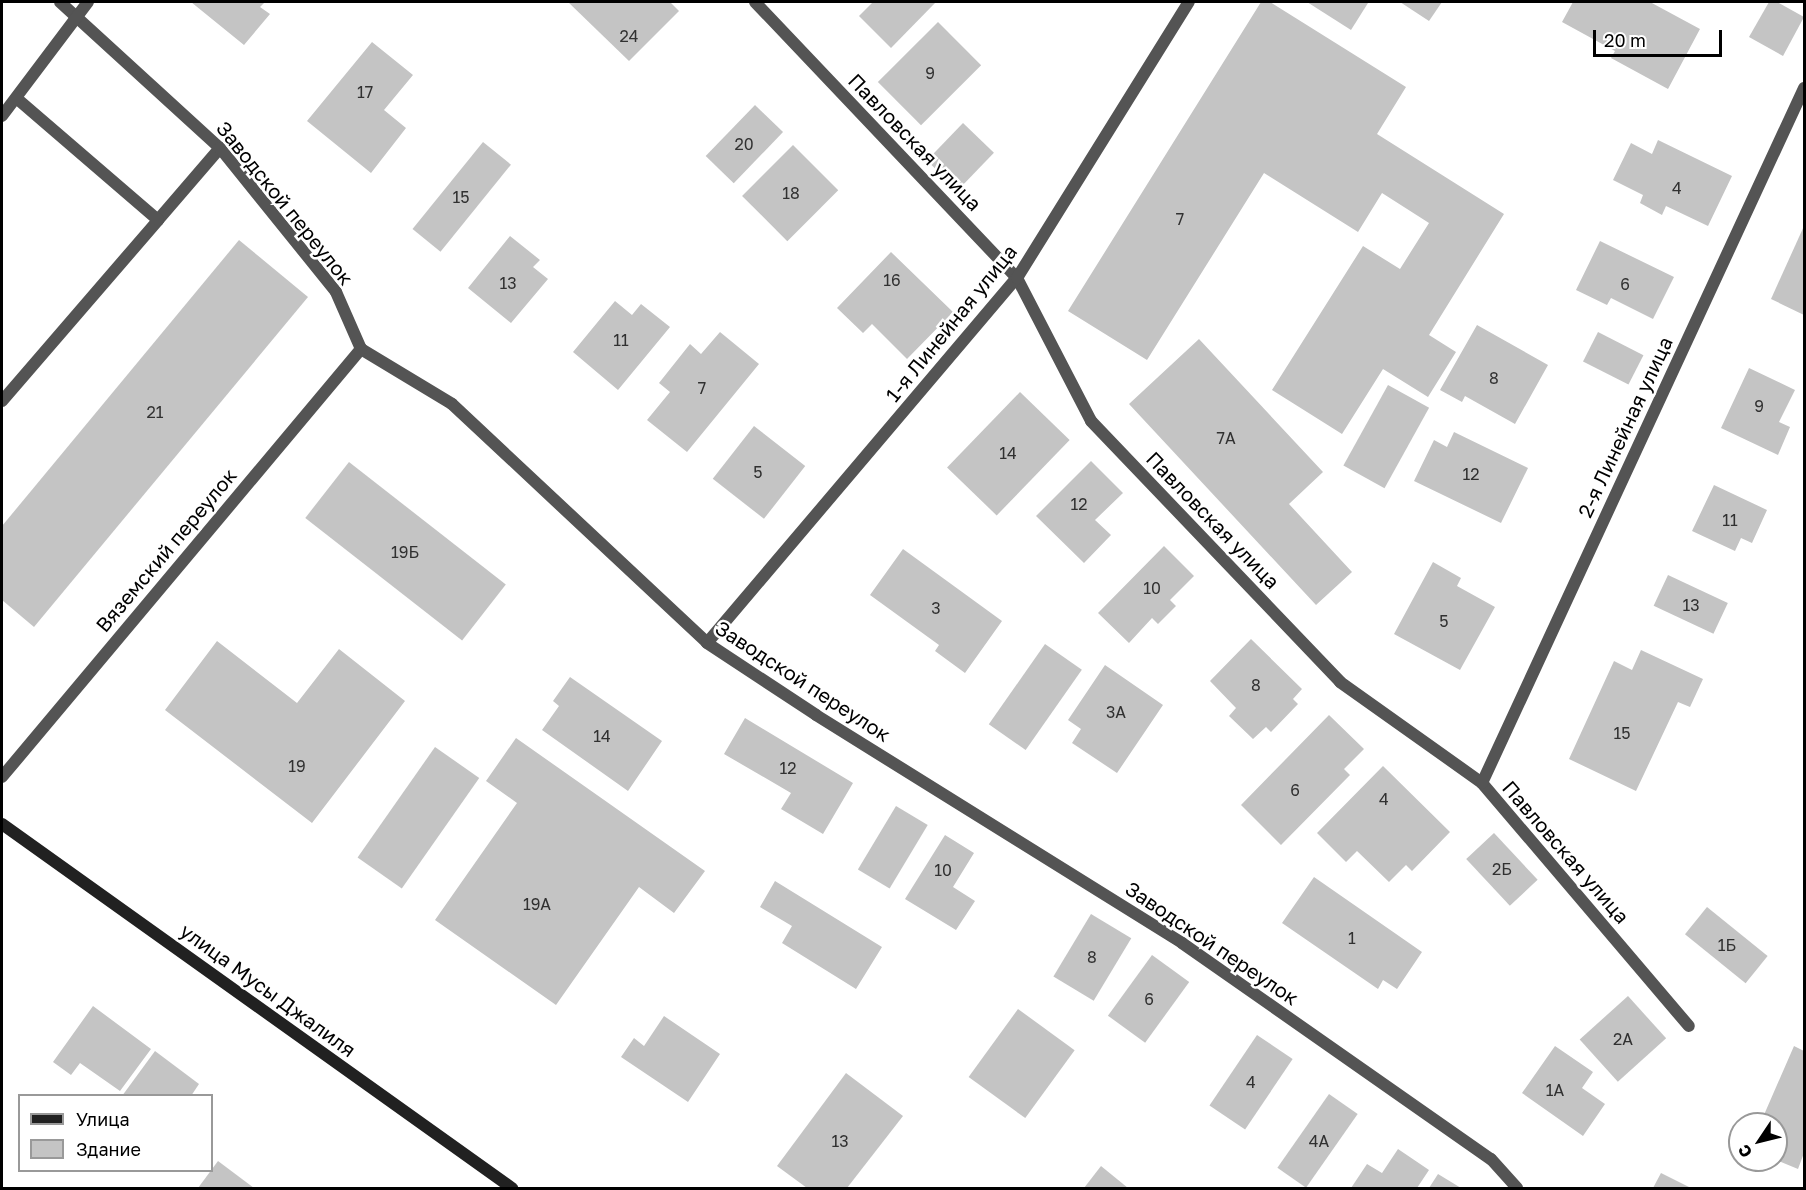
<!DOCTYPE html>
<html>
<head>
<meta charset="utf-8">
<style>
  body { margin:0 }
  #map { position:relative; width:1806px; height:1190px; overflow:hidden; background:#fff; font-family:"Golos Text",sans-serif }
  div>[style] { position:absolute }
  .building>* { inset:0; background:#c4c4c4; transform-origin:0 0 }
  .lane>* { height:12px; margin:-6px; padding:0 6px; transform-origin:6px; border-radius:6px; background:#545454 }
  .street>* { height:12px; margin:-6px; padding:0 6px; transform-origin:6px; border-radius:6px; background:#545454 }
  .secondary>* { height:12px; margin:-6px; padding:0 6px; transform-origin:6px; border-radius:6px; background:#212121 }
  span { translate:-50% -50%; white-space:nowrap; text-align:center; line-height:1.15; -webkit-text-stroke:5px #fff; paint-order:stroke }
  .number-label { font-size:16px; color:#313131 }
  .number-label span { -webkit-text-stroke-width:0 }
  .street-label { font-size:20px; color:#000 }
  .frame { position:absolute; inset:0; border:3px solid #000; pointer-events:none }
  .legend { position:absolute; left:18px; top:1094px; width:195px; height:78px; box-sizing:border-box; background:#fff; border:2px solid #999; margin:0; padding:8px 10px; list-style:none; font-size:18px; color:#000 }
  .legend li { display:flex; align-items:center; gap:12px; height:30px }
  .legend b { width:30px; border:2px solid #999 }
  .north { position:absolute; left:1728px; top:1112px; width:60px; height:60px; box-sizing:border-box; background:#fff; border:2px solid #999; border-radius:50%; rotate:235deg; font-size:16px; font-weight:700; line-height:24px; text-align:center; color:#000 }
  .north::after { content:''; display:block; margin:auto; width:21px; height:27px; background:#000; clip-path:polygon(50% 0,100% 100%,50% 72%,0 100%) }
  .scale { position:absolute; left:1593px; top:30px; width:129px; height:27px; box-sizing:border-box; border:3px solid #000; border-top:0; padding-left:8px; font-size:18px; line-height:21px; white-space:nowrap; color:#000; -webkit-text-stroke:4px #fff; paint-order:stroke }
</style>
</head>
<body>
<div id="map">
  <div class="building">
    <i style="clip-path:polygon(191px 2px,265px 2px,260px 7px,270px 14px,244px 45px)"></i>
    <i style="clip-path:polygon(568px 2px,670px 2px,679px 11px,629px 61px)"></i>
    <i style="clip-path:polygon(873px 2px,936px 2px,891px 48px,859px 16px)"></i>
    <i style="clip-path:polygon(1261px 2px,1270px 2px,1406px 87px,1377px 134px,1504px 214px,1429px 335px,1456px 352px,1428px 397px,1383px 369px,1342px 434px,1272px 390px,1363px 246px,1400px 269px,1429px 223px,1382px 193px,1358px 232px,1264px 173px,1147px 360px,1068px 311px)"></i>
    <i style="clip-path:polygon(1307px 2px,1366px 2px,1368px 3px,1351px 30px)"></i>
    <i style="clip-path:polygon(1400px 2px,1442px 2px,1429px 21px)"></i>
    <i style="clip-path:polygon(1573px 2px,1650px 2px,1700px 29px,1668px 89px,1611px 58px,1615px 51px,1562px 22px)"></i>
    <i style="clip-path:polygon(1769px 2px,1777px 2px,1804px 17px,1783px 56px,1749px 37px)"></i>
    <i style="left:938px;top:22px;width:61px;height:85px;rotate:45deg"></i>
    <i style="clip-path:polygon(372px 42px,413px 75px,384px 110px,406px 128px,371px 173px,307px 121px)"></i>
    <i style="left:755px;top:105px;width:39px;height:71px;rotate:44deg"></i>
    <i style="left:963px;top:123px;width:43px;height:52px;rotate:44deg"></i>
    <i style="clip-path:polygon(1658px 140px,1732px 176px,1708px 226px,1666px 206px,1662px 215px,1640px 203px,1643px 195px,1613px 180px,1631px 143px,1652px 154px)"></i>
    <i style="left:483px;top:142px;width:36px;height:112px;rotate:39deg"></i>
    <i style="left:793px;top:145px;width:64px;height:72px;rotate:45deg"></i>
    <i style="clip-path:polygon(1804px 226px,1804px 315px,1771px 299px)"></i>
    <i style="clip-path:polygon(510px 236px,540px 260px,533px 267px,548px 279px,511px 323px,468px 288px)"></i>
    <i style="clip-path:polygon(239px 240px,308px 297px,34px 627px,2px 600px,2px 526px)"></i>
    <i style="clip-path:polygon(1600px 241px,1674px 277px,1653px 319px,1611px 298px,1607px 305px,1576px 290px)"></i>
    <i style="clip-path:polygon(891px 252px,953px 312px,907px 359px,872px 324px,863px 333px,837px 308px)"></i>
    <i style="clip-path:polygon(615px 301px,632px 315px,641px 304px,670px 327px,618px 390px,573px 352px)"></i>
    <i style="clip-path:polygon(1477px 325px,1548px 365px,1515px 424px,1465px 396px,1462px 402px,1440px 390px)"></i>
    <i style="clip-path:polygon(720px 332px,759px 364px,687px 452px,647px 420px,670px 392px,659px 383px,690px 344px,701px 354px)"></i>
    <i style="left:1598px;top:332px;width:51px;height:33px;rotate:27deg"></i>
    <i style="clip-path:polygon(1199px 339px,1323px 472px,1289px 504px,1352px 572px,1316px 605px,1129px 404px)"></i>
    <i style="clip-path:polygon(1749px 368px,1795px 390px,1779px 422px,1790px 427px,1778px 455px,1721px 428px)"></i>
    <i style="left:1388px;top:385px;width:47px;height:92px;rotate:29deg"></i>
    <i style="left:1020px;top:392px;width:69px;height:105px;rotate:44deg"></i>
    <i style="left:754px;top:426px;width:65px;height:67px;rotate:38deg"></i>
    <i style="clip-path:polygon(1454px 432px,1528px 468px,1501px 523px,1414px 481px,1434px 440px,1447px 447px)"></i>
    <i style="clip-path:polygon(1091px 461px,1123px 493px,1095px 520px,1111px 535px,1084px 563px,1036px 516px)"></i>
    <i style="left:349px;top:462px;width:199px;height:71px;rotate:38deg"></i>
    <i style="clip-path:polygon(1714px 485px,1767px 510px,1752px 543px,1741px 538px,1735px 551px,1692px 531px)"></i>
    <i style="clip-path:polygon(1164px 546px,1194px 576px,1170px 600px,1176px 606px,1158px 624px,1152px 618px,1129px 643px,1098px 613px)"></i>
    <i style="clip-path:polygon(903px 549px,1002px 621px,965px 673px,935px 651px,939px 645px,870px 595px)"></i>
    <i style="clip-path:polygon(1433px 562px,1461px 578px,1457px 586px,1495px 607px,1460px 670px,1394px 634px)"></i>
    <i style="left:1668px;top:575px;width:66px;height:34px;rotate:25deg"></i>
    <i style="clip-path:polygon(1251px 639px,1302px 689px,1293px 699px,1298px 704px,1271px 732px,1266px 727px,1253px 739px,1229px 716px,1236px 708px,1210px 681px)"></i>
    <i style="clip-path:polygon(217px 641px,297px 703px,339px 649px,405px 701px,312px 823px,165px 710px)"></i>
    <i style="left:1045px;top:644px;width:45px;height:98px;rotate:35deg"></i>
    <i style="clip-path:polygon(1641px 650px,1703px 679px,1690px 707px,1678px 702px,1636px 791px,1569px 759px,1614px 661px,1632px 670px)"></i>
    <i style="clip-path:polygon(1105px 665px,1163px 705px,1117px 773px,1072px 743px,1081px 729px,1068px 720px)"></i>
    <i style="clip-path:polygon(570px 677px,662px 741px,628px 791px,542px 730px,559px 706px,553px 701px)"></i>
    <i style="clip-path:polygon(1329px 715px,1364px 749px,1344px 769px,1350px 775px,1281px 845px,1241px 805px)"></i>
    <i style="clip-path:polygon(745px 718px,853px 783px,823px 834px,781px 809px,791px 793px,724px 754px)"></i>
    <i style="clip-path:polygon(516px 738px,705px 871px,674px 913px,639px 887px,556px 1005px,435px 920px,517px 803px,486px 781px)"></i>
    <i style="left:435px;top:747px;width:54px;height:135px;rotate:35deg"></i>
    <i style="clip-path:polygon(1383px 766px,1450px 832px,1412px 871px,1406px 865px,1389px 882px,1357px 851px,1346px 862px,1317px 833px)"></i>
    <i style="left:896px;top:806px;width:37px;height:74px;rotate:31deg"></i>
    <i style="left:1494px;top:833px;width:64px;height:38px;rotate:47deg"></i>
    <i style="clip-path:polygon(945px 835px,974px 853px,953px 887px,975px 901px,956px 930px,905px 899px)"></i>
    <i style="clip-path:polygon(1314px 877px,1422px 952px,1397px 989px,1383px 980px,1378px 989px,1282px 923px)"></i>
    <i style="clip-path:polygon(775px 881px,882px 947px,856px 989px,782px 943px,792px 926px,760px 907px)"></i>
    <i style="left:1707px;top:907px;width:78px;height:35px;rotate:39deg"></i>
    <i style="left:1091px;top:914px;width:47px;height:73px;rotate:31deg"></i>
    <i style="left:1152px;top:955px;width:46px;height:75px;rotate:36deg"></i>
    <i style="left:1628px;top:996px;width:57px;height:65px;rotate:48deg"></i>
    <i style="clip-path:polygon(93px 1006px,151px 1049px,120px 1091px,80px 1063px,71px 1075px,53px 1062px)"></i>
    <i style="left:1018px;top:1009px;width:70px;height:84px;rotate:36deg"></i>
    <i style="clip-path:polygon(664px 1016px,720px 1054px,688px 1102px,621px 1057px,634px 1038px,644px 1046px)"></i>
    <i style="left:1257px;top:1035px;width:43px;height:85px;rotate:34deg"></i>
    <i style="clip-path:polygon(1555px 1046px,1593px 1072px,1582px 1088px,1605px 1104px,1583px 1136px,1522px 1093px)"></i>
    <i style="clip-path:polygon(1794px 1046px,1804px 1051px,1804px 1153px,1798px 1169px,1776px 1160px,1776px 1124px,1760px 1124px)"></i>
    <i style="clip-path:polygon(155px 1051px,199px 1084px,191px 1096px,122px 1096px)"></i>
    <i style="clip-path:polygon(846px 1073px,903px 1116px,847px 1188px,807px 1188px,777px 1166px)"></i>
    <i style="left:1329px;top:1094px;width:35px;height:90px;rotate:35deg"></i>
    <i style="clip-path:polygon(1398px 1149px,1429px 1170px,1417px 1188px,1351px 1188px,1367px 1164px,1382px 1173px)"></i>
    <i style="clip-path:polygon(218px 1161px,254px 1188px,198px 1188px)"></i>
    <i style="clip-path:polygon(1101px 1166px,1128px 1188px,1084px 1188px)"></i>
    <i style="clip-path:polygon(1661px 1173px,1691px 1188px,1653px 1188px)"></i>
    <i style="clip-path:polygon(1438px 1174px,1461px 1188px,1429px 1188px)"></i>
  </div>
  <div class="lane">
    <i style="left:158px;top:220px;width:95px;rotate:-49.3deg"></i>
    <i style="left:2px;top:401px;width:239px;rotate:-49.2deg"></i>
    <i style="left:158px;top:220px;width:187px;rotate:-139.3deg"></i>
  </div>
  <div class="street">
    <i style="left:60px;top:2px;width:217px;rotate:42.4deg"></i>
    <i style="left:220px;top:148px;width:185px;rotate:51.1deg"></i>
    <i style="left:336px;top:292px;width:62px;rotate:66.3deg"></i>
    <i style="left:361px;top:349px;width:106px;rotate:31.1deg"></i>
    <i style="left:452px;top:404px;width:349px;rotate:43.1deg"></i>
    <i style="left:707px;top:643px;width:131px;rotate:33.4deg"></i>
    <i style="left:816px;top:715px;width:431px;rotate:31.9deg"></i>
    <i style="left:1182px;top:943px;width:377px;rotate:35deg"></i>
    <i style="left:1491px;top:1159px;width:39px;rotate:48deg"></i>
    <i style="left:755px;top:2px;width:381px;rotate:46.5deg"></i>
    <i style="left:1017px;top:278px;width:161px;rotate:62.6deg"></i>
    <i style="left:1091px;top:421px;width:361px;rotate:46.3deg"></i>
    <i style="left:1340px;top:682px;width:174px;rotate:35.4deg"></i>
    <i style="left:1482px;top:783px;width:319px;rotate:49.6deg"></i>
    <i style="left:2px;top:116px;width:143px;rotate:-53deg"></i>
    <i style="left:707px;top:643px;width:479px;rotate:-49.7deg"></i>
    <i style="left:1017px;top:278px;width:325px;rotate:-58.1deg"></i>
    <i style="left:2px;top:777px;width:559px;rotate:-50.01deg"></i>
    <i style="left:1482px;top:783px;width:766px;rotate:-65.14deg"></i>
  </div>
  <div class="secondary">
    <i style="left:2px;top:824px;width:627px;rotate:35.52deg"></i>
  </div>
  <div class="number-label">
    <span style="left:629px;top:36px">24</span>
    <span style="left:930px;top:73px">9</span>
    <span style="left:365px;top:92px">17</span>
    <span style="left:744px;top:144px">20</span>
    <span style="left:1677px;top:188px">4</span>
    <span style="left:791px;top:193px">18</span>
    <span style="left:461px;top:197px">15</span>
    <span style="left:1180px;top:219px">7</span>
    <span style="left:892px;top:280px">16</span>
    <span style="left:508px;top:283px">13</span>
    <span style="left:1625px;top:284px">6</span>
    <span style="left:621px;top:340px">11</span>
    <span style="left:1494px;top:378px">8</span>
    <span style="left:702px;top:388px">7</span>
    <span style="left:1759px;top:406px">9</span>
    <span style="left:155px;top:412px">21</span>
    <span style="left:1226px;top:438px">7А</span>
    <span style="left:1008px;top:453px">14</span>
    <span style="left:758px;top:472px">5</span>
    <span style="left:1471px;top:474px">12</span>
    <span style="left:1079px;top:504px">12</span>
    <span style="left:1730px;top:520px">11</span>
    <span style="left:405px;top:552px">19Б</span>
    <span style="left:1152px;top:588px">10</span>
    <span style="left:1691px;top:605px">13</span>
    <span style="left:936px;top:608px">3</span>
    <span style="left:1444px;top:621px">5</span>
    <span style="left:1256px;top:685px">8</span>
    <span style="left:1116px;top:712px">3А</span>
    <span style="left:1622px;top:733px">15</span>
    <span style="left:602px;top:736px">14</span>
    <span style="left:297px;top:766px">19</span>
    <span style="left:788px;top:768px">12</span>
    <span style="left:1295px;top:790px">6</span>
    <span style="left:1384px;top:799px">4</span>
    <span style="left:1502px;top:869px">2Б</span>
    <span style="left:943px;top:870px">10</span>
    <span style="left:537px;top:904px">19А</span>
    <span style="left:1352px;top:938px">1</span>
    <span style="left:1727px;top:945px">1Б</span>
    <span style="left:1092px;top:957px">8</span>
    <span style="left:1149px;top:999px">6</span>
    <span style="left:1623px;top:1039px">2А</span>
    <span style="left:1251px;top:1082px">4</span>
    <span style="left:1555px;top:1090px">1А</span>
    <span style="left:840px;top:1141px">13</span>
    <span style="left:1319px;top:1141px">4А</span>
  </div>
  <div class="street-label">
    <span style="left:915px;top:142px;rotate:46deg">Павловская улица</span>
    <span style="left:285px;top:203px;rotate:51deg">Заводской переулок</span>
    <span style="left:951px;top:323px;rotate:-51deg">1-я Линейная улица</span>
    <span style="left:1625px;top:427px;rotate:-65deg">2-я Линейная улица</span>
    <span style="left:1213px;top:520px;rotate:46deg">Павловская улица</span>
    <span style="left:166px;top:550px;rotate:-50deg">Вяземский переулок</span>
    <span style="left:803px;top:681px;rotate:33deg">Заводской переулок</span>
    <span style="left:1566px;top:852px;rotate:49deg">Павловская улица</span>
    <span style="left:1212px;top:943px;rotate:34deg">Заводской переулок</span>
    <span style="left:268px;top:990px;rotate:36deg">улица Мусы Джалиля</span>
  </div>
  <div class="frame"></div>
  <ul class="legend">
  <li><b style="height:8px;background:#212121"></b>Улица</li>
  <li><b style="height:16px;background:#c4c4c4"></b>Здание</li>
  </ul>
  <div class="north">С</div>
  <div class="scale">20 m</div>
</div>
</body>
</html>
